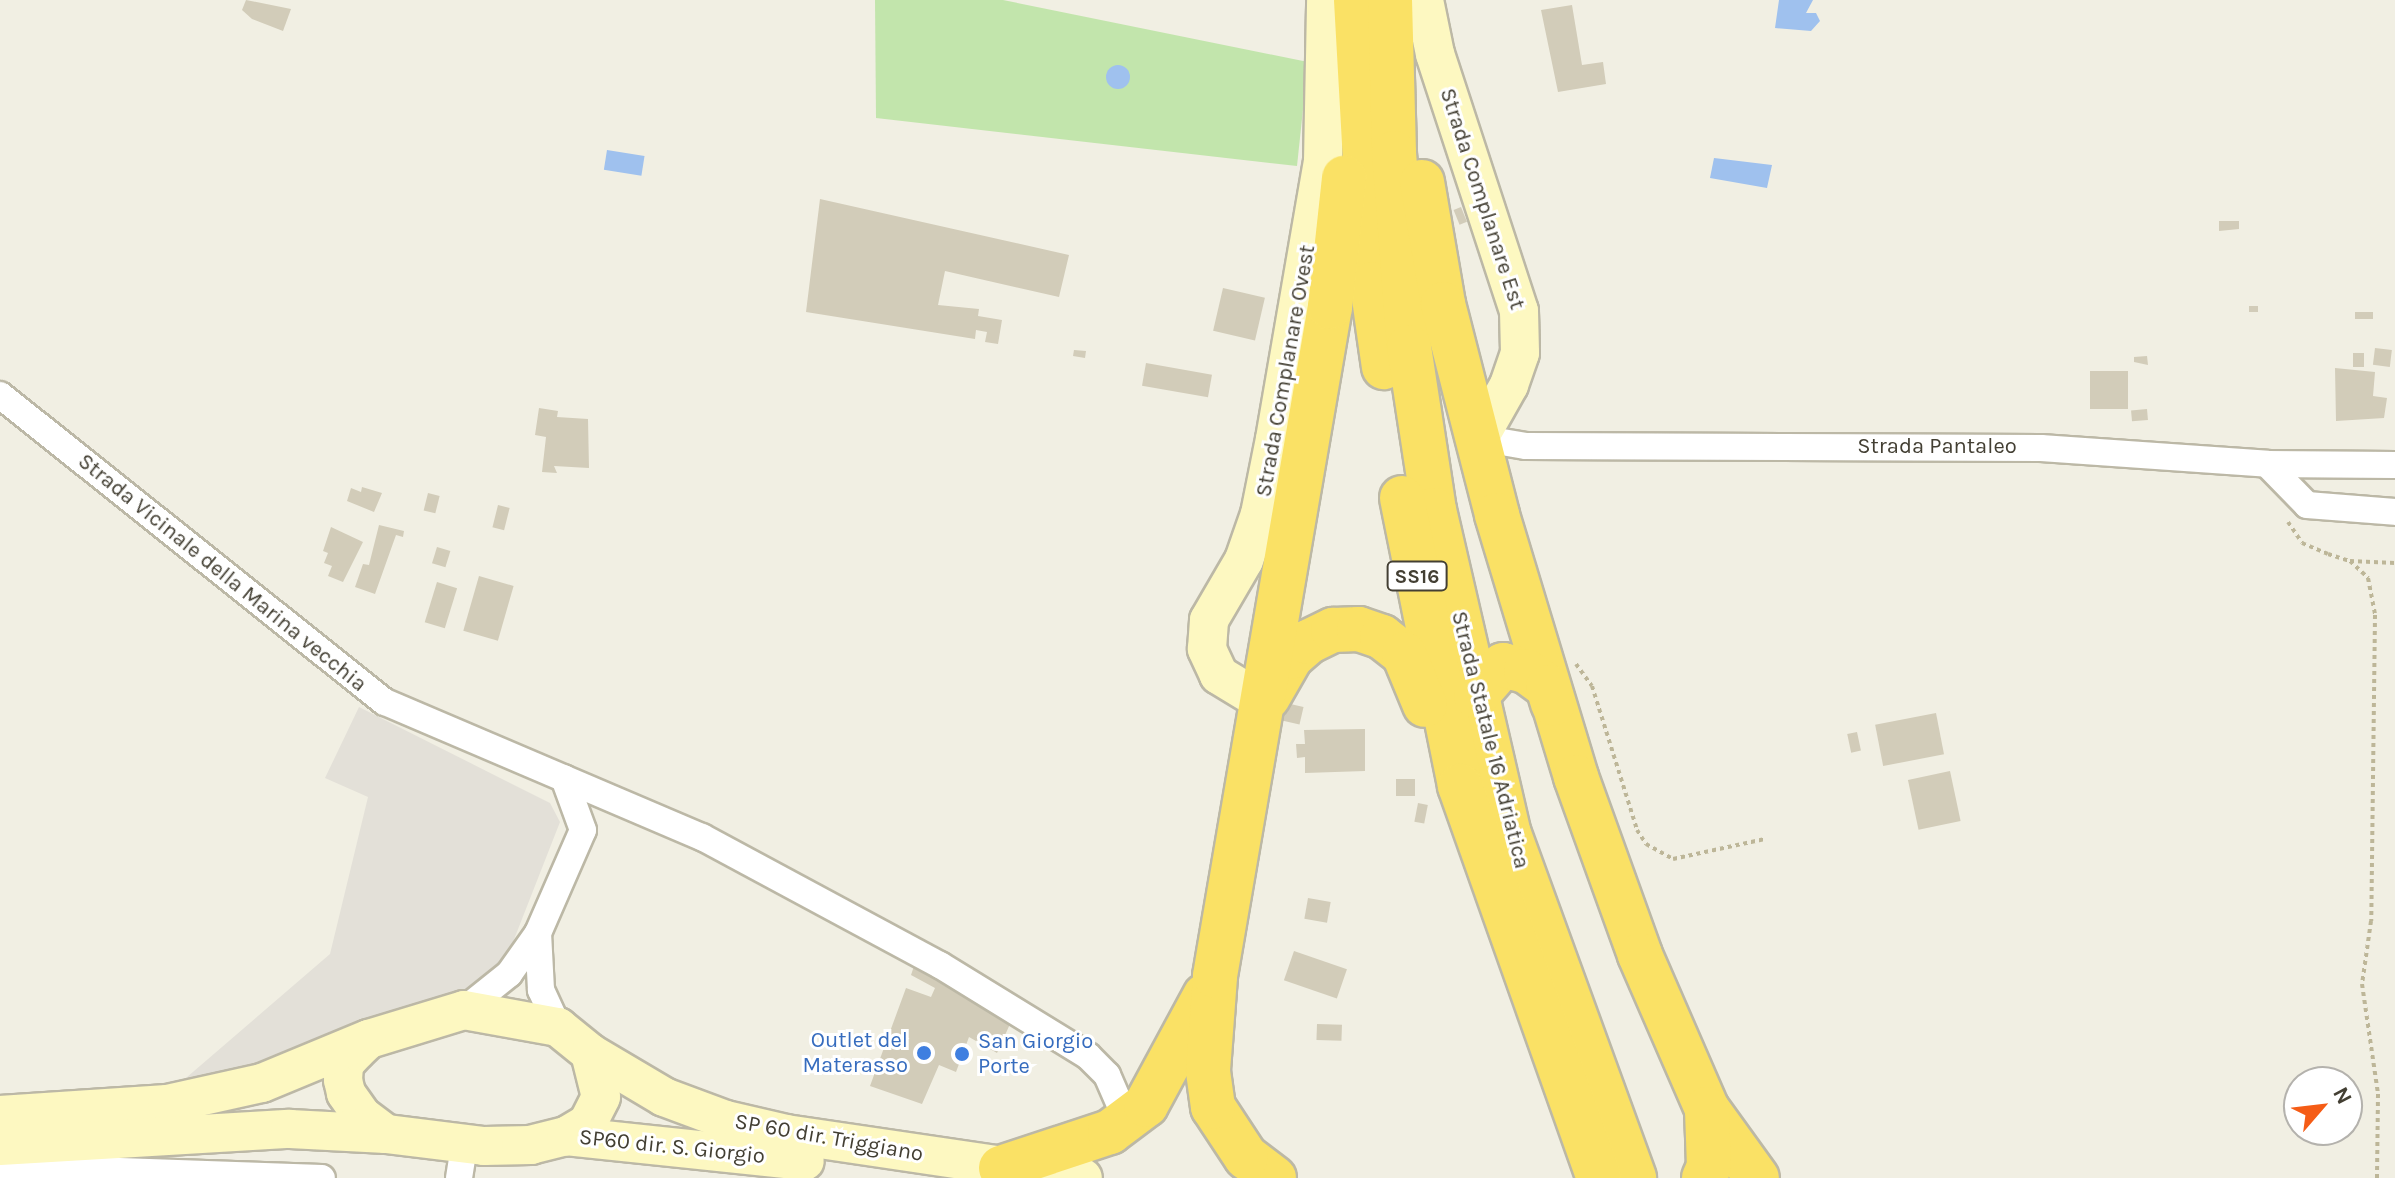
<!DOCTYPE html>
<html>
<head>
<meta charset="utf-8">
<style>
  body { margin:0 }
  #map { position:relative; width:2395px; height:1178px; overflow:hidden; background:#f1efe3; font-family:Karla,sans-serif }
  div>[style] { position:absolute }
  .industrial>* { inset:0; background:#e3e0d8 }
  .green>* { inset:0; background:#c2e5ac }
  .water>* { inset:0; background:#9fc1ee; transform-origin:0 0 }
  .round { border-radius:50% }
  .building>* { inset:0; background:#d2ccb9; transform-origin:0 0 }
  .path>* { height:4px; margin-top:-2px; transform-origin:0; background:repeating-linear-gradient(90deg,#bdb698 0 4px,transparent 0 8px) }
  .roads { filter:drop-shadow(2px 0 #bcb8a6) drop-shadow(-2px 0 #bcb8a6) drop-shadow(0 2px #bcb8a6) drop-shadow(0 -2px #bcb8a6) }
  .street>* { height:26px; margin:-13px; padding:0 13px; transform-origin:13px; border-radius:13px; background:#fff }
  .secondary>* { height:38px; margin:-19px; padding:0 19px; transform-origin:19px; border-radius:19px; background:#fdf8c1 }
  .highway>* { height:44px; margin:-22px; padding:0 22px; transform-origin:22px; border-radius:22px; background:#fae165 }
  .dots>* { width:22px; height:22px; translate:-50% -50%; box-sizing:border-box; border:4px solid #fff; border-radius:50% }
  span { translate:-50% -50%; white-space:nowrap; text-align:center; line-height:1.15; -webkit-text-stroke:6px #fff; paint-order:stroke }
  .shield-label span { padding:2px 6px; background:#fff; border:2px solid; border-radius:6px; -webkit-text-stroke-width:0 }
  .shield-label { font-size:20px; color:#433f33; font-weight:700 }
  .street-label { font-size:22px; color:#433f33 }
  .shop-label { font-size:22px; color:#366cbe }
  .right { translate:-100% -50%; text-align:right }
  .left { translate:0 -50%; text-align:left }
  .north { position:absolute; left:2283px; top:1066px; width:80px; height:80px; box-sizing:border-box; background:#fff; border:2px solid #b4b2ad; border-radius:50%; rotate:62deg; font-size:22px; font-weight:700; line-height:32px; text-align:center; color:#433f33 }
  .north::after { content:''; display:block; margin:auto; width:28px; height:36px; background:#f55c16; clip-path:polygon(50% 0,100% 100%,50% 72%,0 100%) }
</style>
</head>
<body>
<div id="map">
  <div class="industrial">
    <i style="clip-path:polygon(359px 707px,550px 803px,560px 822px,513px 942px,496px 968px,466px 991px,299px 1059px,172px 1090px,330px 954px,368px 797px,325px 778px)"></i>
  </div>
  <div class="green">
    <i style="clip-path:polygon(875px 0,1003px 0,1308px 62px,1297px 166px,876px 118px)"></i>
  </div>
  <div class="water">
    <i style="clip-path:polygon(1779px 0,1813px 0,1806px 13px,1816px 13px,1820px 21px,1811px 31px,1775px 28px)"></i>
    <i class="round" style="left:1106px;top:65px;width:24px;height:24px"></i>
    <i style="left:607px;top:150px;width:38px;height:20px;rotate:9deg"></i>
    <i style="clip-path:polygon(1714px 158px,1772px 165px,1767px 188px,1710px 178px)"></i>
  </div>
  <div class="building">
    <i style="clip-path:polygon(246px 0,291px 9px,283px 31px,252px 19px,242px 10px)"></i>
    <i style="clip-path:polygon(1572px 5px,1582px 65px,1603px 62px,1606px 84px,1558px 92px,1541px 10px)"></i>
    <i style="clip-path:polygon(820px 199px,1069px 255px,1059px 297px,945px 271px,938px 305px,979px 309px,978px 316px,1002px 320px,998px 344px,985px 342px,987px 332px,976px 330px,975px 339px,806px 312px)"></i>
    <i style="left:1461px;top:207px;width:16px;height:8px;rotate:68deg"></i>
    <i style="clip-path:polygon(2219px 221px,2239px 221px,2239px 229px,2219px 231px)"></i>
    <i style="left:1223px;top:288px;width:43px;height:44px;rotate:13deg"></i>
    <i style="left:2249px;top:306px;width:9px;height:6px"></i>
    <i style="left:2355px;top:312px;width:18px;height:7px"></i>
    <i style="left:2375px;top:348px;width:17px;height:17px;rotate:7deg"></i>
    <i style="clip-path:polygon(1074px 350px,1086px 351px,1085px 358px,1073px 356px)"></i>
    <i style="left:2353px;top:353px;width:11px;height:14px"></i>
    <i style="clip-path:polygon(2147px 356px,2148px 365px,2134px 362px,2134px 357px)"></i>
    <i style="left:1146px;top:363px;width:67px;height:23px;rotate:10deg"></i>
    <i style="clip-path:polygon(2335px 368px,2375px 372px,2373px 396px,2387px 398px,2384px 418px,2336px 421px)"></i>
    <i style="left:2090px;top:371px;width:38px;height:38px"></i>
    <i style="clip-path:polygon(539px 408px,558px 411px,557px 417px,588px 419px,589px 468px,554px 466px,557px 473px,542px 472px,546px 437px,535px 435px)"></i>
    <i style="left:2147px;top:409px;width:11px;height:16px;rotate:85deg"></i>
    <i style="clip-path:polygon(362px 487px,382px 493px,374px 512px,347px 501px,351px 488px,361px 492px)"></i>
    <i style="left:428px;top:493px;width:12px;height:18px;rotate:14deg"></i>
    <i style="left:498px;top:505px;width:12px;height:23px;rotate:14deg"></i>
    <i style="clip-path:polygon(379px 525px,404px 531px,403px 537px,396px 535px,375px 594px,355px 587px,363px 564px,369px 565px)"></i>
    <i style="clip-path:polygon(331px 527px,363px 542px,343px 582px,328px 576px,332px 566px,324px 563px,328px 553px,323px 551px)"></i>
    <i style="left:437px;top:547px;width:14px;height:17px;rotate:17deg"></i>
    <i style="left:479px;top:576px;width:36px;height:57px;rotate:16deg"></i>
    <i style="left:437px;top:582px;width:21px;height:42px;rotate:17deg"></i>
    <i style="left:1286px;top:703px;width:18px;height:18px;rotate:13deg"></i>
    <i style="left:1936px;top:713px;width:42px;height:62px;rotate:79deg"></i>
    <i style="clip-path:polygon(1365px 729px,1365px 771px,1305px 773px,1305px 757px,1297px 758px,1296px 744px,1305px 744px,1304px 730px)"></i>
    <i style="left:1857px;top:732px;width:19px;height:10px;rotate:78deg"></i>
    <i style="left:1950px;top:771px;width:51px;height:43px;rotate:78deg"></i>
    <i style="left:1396px;top:779px;width:19px;height:17px"></i>
    <i style="left:1418px;top:803px;width:10px;height:19px;rotate:11deg"></i>
    <i style="left:1308px;top:898px;width:23px;height:21px;rotate:10deg"></i>
    <i style="left:1294px;top:951px;width:56px;height:31px;rotate:19deg"></i>
    <i style="clip-path:polygon(915px 963px,1010px 1024px,997px 1053px,969px 1037px,956px 1072px,939px 1065px,922px 1104px,870px 1086px,906px 988px,931px 997px,935px 988px,911px 975px)"></i>
    <i style="left:1317px;top:1024px;width:25px;height:16px;rotate:2deg"></i>
  </div>
  <div class="path">
    <i style="left:2288px;top:522px;width:25px;rotate:56deg"></i>
    <i style="left:2302px;top:543px;width:28px;rotate:23deg"></i>
    <i style="left:2328px;top:554px;width:23px;rotate:18deg"></i>
    <i style="left:2350px;top:561px;width:45px;rotate:2.5deg"></i>
    <i style="left:2350px;top:561px;width:25px;rotate:43deg"></i>
    <i style="left:2368px;top:578px;width:38px;rotate:79deg"></i>
    <i style="left:2375px;top:615px;width:306px;rotate:90.7deg"></i>
    <i style="left:2371px;top:921px;width:64px;rotate:98.1deg"></i>
    <i style="left:2362px;top:984px;width:111px;rotate:81.7deg"></i>
    <i style="left:2378px;top:1094px;width:84px;rotate:90.7deg"></i>
    <i style="left:1576px;top:664px;width:27px;rotate:54deg"></i>
    <i style="left:1592px;top:686px;width:151px;rotate:72.6deg"></i>
    <i style="left:1637px;top:830px;width:17px;rotate:57deg"></i>
    <i style="left:1646px;top:844px;width:31px;rotate:29deg"></i>
    <i style="left:1673px;top:859px;width:94px;rotate:-12.3deg"></i>
  </div>
  <div class="roads">
    <div class="street">
      <i style="left:0;top:395px;width:492px;rotate:38.6deg"></i>
      <i style="left:385px;top:702px;width:345px;rotate:23.1deg"></i>
      <i style="left:702px;top:837px;width:270px;rotate:28.3deg"></i>
      <i style="left:940px;top:965px;width:174px;rotate:31.6deg"></i>
      <i style="left:1088px;top:1056px;width:27px;rotate:45deg"></i>
      <i style="left:1107px;top:1075px;width:50px;rotate:66.5deg"></i>
      <i style="left:1479px;top:438px;width:48px;rotate:9.7deg"></i>
      <i style="left:1526px;top:446px;width:515px;rotate:0.22deg"></i>
      <i style="left:2041px;top:448px;width:227px;rotate:4deg"></i>
      <i style="left:2267px;top:464px;width:128px;rotate:0.4deg"></i>
      <i style="left:2267px;top:464px;width:57px;rotate:45.7deg"></i>
      <i style="left:2307px;top:505px;width:88px;rotate:4.5deg"></i>
      <i style="left:464px;top:1010px;width:58px;rotate:-38.7deg"></i>
      <i style="left:509px;top:974px;width:50px;rotate:-54.7deg"></i>
      <i style="left:558px;top:1027px;width:41px;rotate:-114.7deg"></i>
      <i style="left:541px;top:990px;width:57px;rotate:-93deg"></i>
      <i style="left:538px;top:933px;width:112px;rotate:-66.4deg"></i>
      <i style="left:583px;top:830px;width:55px;rotate:-110.1deg"></i>
      <i style="left:0;top:1173px;width:62px;rotate:-3.7deg"></i>
      <i style="left:62px;top:1169px;width:260px;rotate:2deg"></i>
      <i style="left:459px;top:1178px;width:33px;rotate:-81deg"></i>
    </div>
    <div class="secondary">
      <i style="left:1424px;top:0;width:55px;rotate:78.5deg"></i>
      <i style="left:1435px;top:54px;width:270px;rotate:71.9deg"></i>
      <i style="left:1519px;top:311px;width:42px;rotate:88.6deg"></i>
      <i style="left:1520px;top:353px;width:34px;rotate:109deg"></i>
      <i style="left:1509px;top:385px;width:61px;rotate:119.5deg"></i>
      <i style="left:1265px;top:703px;width:54px;rotate:-148.7deg"></i>
      <i style="left:1219px;top:675px;width:29px;rotate:-115deg"></i>
      <i style="left:1207px;top:649px;width:29px;rotate:-86deg"></i>
      <i style="left:1209px;top:620px;width:69px;rotate:-59.7deg"></i>
      <i style="left:1244px;top:560px;width:49px;rotate:-70.8deg"></i>
      <i style="left:1260px;top:514px;width:76px;rotate:-78.7deg"></i>
      <i style="left:1275px;top:439px;width:281px;rotate:-80.2deg"></i>
      <i style="left:1323px;top:162px;width:162px;rotate:-88.9deg"></i>
      <i style="left:464px;top:1010px;width:96px;rotate:10.3deg"></i>
      <i style="left:558px;top:1027px;width:41px;rotate:39.1deg"></i>
      <i style="left:590px;top:1053px;width:45px;rotate:76deg"></i>
      <i style="left:601px;top:1097px;width:29px;rotate:117deg"></i>
      <i style="left:588px;top:1123px;width:26px;rotate:149deg"></i>
      <i style="left:566px;top:1136px;width:36px;rotate:166deg"></i>
      <i style="left:531px;top:1145px;width:47px;rotate:178.8deg"></i>
      <i style="left:484px;top:1146px;width:99px;rotate:-173deg"></i>
      <i style="left:386px;top:1134px;width:30px;rotate:-143deg"></i>
      <i style="left:362px;top:1116px;width:28px;rotate:-125deg"></i>
      <i style="left:346px;top:1093px;width:13px;rotate:-103deg"></i>
      <i style="left:343px;top:1080px;width:16px;rotate:-86deg"></i>
      <i style="left:344px;top:1064px;width:18px;rotate:-47deg"></i>
      <i style="left:356px;top:1051px;width:18px;rotate:-43deg"></i>
      <i style="left:369px;top:1039px;width:99px;rotate:-17deg"></i>
      <i style="left:590px;top:1053px;width:86px;rotate:30.7deg"></i>
      <i style="left:664px;top:1097px;width:66px;rotate:20.4deg"></i>
      <i style="left:726px;top:1120px;width:62px;rotate:13.1deg"></i>
      <i style="left:786px;top:1134px;width:300px;rotate:8.4deg"></i>
      <i style="left:0;top:1115px;width:167px;rotate:-3.8deg"></i>
      <i style="left:167px;top:1104px;width:97px;rotate:-12.5deg"></i>
      <i style="left:262px;top:1083px;width:113px;rotate:-22.5deg"></i>
      <i style="left:566px;top:1136px;width:240px;rotate:6deg"></i>
      <i style="left:0;top:1146px;width:290px;rotate:-3.4deg"></i>
      <i style="left:290px;top:1129px;width:96px;rotate:3deg"></i>
    </div>
    <div class="highway">
      <i style="left:1356px;top:0;width:284px;rotate:86.8deg"></i>
      <i style="left:1372px;top:284px;width:84px;rotate:81.8deg"></i>
      <i style="left:1390px;top:0;width:153px;rotate:88.5deg"></i>
      <i style="left:1394px;top:153px;width:195px;rotate:85.6deg"></i>
      <i style="left:1409px;top:347px;width:165px;rotate:81.3deg"></i>
      <i style="left:1434px;top:510px;width:333px;rotate:77deg"></i>
      <i style="left:1509px;top:834px;width:366px;rotate:70deg"></i>
      <i style="left:1422px;top:182px;width:124px;rotate:80.2deg"></i>
      <i style="left:1443px;top:304px;width:218px;rotate:75.6deg"></i>
      <i style="left:1497px;top:515px;width:274px;rotate:73.2deg"></i>
      <i style="left:1576px;top:777px;width:189px;rotate:70.2deg"></i>
      <i style="left:1640px;top:955px;width:168px;rotate:66.5deg"></i>
      <i style="left:1707px;top:1109px;width:85px;rotate:54.1deg"></i>
      <i style="left:1402px;top:498px;width:294px;rotate:78.6deg"></i>
      <i style="left:1460px;top:786px;width:416px;rotate:70.5deg"></i>
      <i style="left:1476px;top:696px;width:41px;rotate:-48.9deg"></i>
      <i style="left:1503px;top:665px;width:24px;rotate:15deg"></i>
      <i style="left:1526px;top:671px;width:27px;rotate:36deg"></i>
      <i style="left:1548px;top:687px;width:17px;rotate:73deg"></i>
      <i style="left:1268px;top:697px;width:46px;rotate:-60.1deg"></i>
      <i style="left:1291px;top:657px;width:23px;rotate:-41deg"></i>
      <i style="left:1308px;top:642px;width:28px;rotate:-26deg"></i>
      <i style="left:1333px;top:630px;width:26px;rotate:-2deg"></i>
      <i style="left:1359px;top:629px;width:24px;rotate:19deg"></i>
      <i style="left:1382px;top:637px;width:28px;rotate:38deg"></i>
      <i style="left:1404px;top:654px;width:55px;rotate:67.6deg"></i>
      <i style="left:1001px;top:1168px;width:115px;rotate:-18.3deg"></i>
      <i style="left:1110px;top:1132px;width:45px;rotate:-36.9deg"></i>
      <i style="left:1146px;top:1105px;width:124px;rotate:-61.6deg"></i>
      <i style="left:1274px;top:1178px;width:35px;rotate:-143deg"></i>
      <i style="left:1246px;top:1157px;width:60px;rotate:-123.4deg"></i>
      <i style="left:1213px;top:1107px;width:37px;rotate:-98deg"></i>
      <i style="left:1208px;top:1070px;width:94px;rotate:-85.7deg"></i>
      <i style="left:1215px;top:976px;width:679px;rotate:-80.25deg"></i>
      <i style="left:1330px;top:307px;width:130px;rotate:-83.8deg"></i>
      <i style="left:1704px;top:1178px;width:12px;rotate:-66deg"></i>
      <i style="left:1709px;top:1167px;width:58px;rotate:-92deg"></i>
    </div>
  </div>
  <div class="dots">
    <i style="left:924px;top:1053px;background:#3f7fe0"></i>
    <i style="left:962px;top:1054px;background:#3f7fe0"></i>
  </div>
  <div class="shield-label">
    <span style="left:1417px;top:576px">SS16</span>
  </div>
  <div class="street-label">
    <span style="left:1482px;top:199px;rotate:72deg">Strada Complanare Est</span>
    <span style="left:1286px;top:371px;rotate:-80deg">Strada Complanare Ovest</span>
    <span style="left:1937px;top:447px">Strada Pantaleo</span>
    <span style="left:222px;top:573px;rotate:39deg">Strada Vicinale della Marina vecchia</span>
    <span style="left:1490px;top:740px;rotate:76deg">Strada Statale 16 Adriatica</span>
    <span style="left:829px;top:1138px;rotate:10deg">SP 60 dir. Triggiano</span>
    <span style="left:672px;top:1147px;rotate:6deg">SP60 dir. S. Giorgio</span>
  </div>
  <div class="shop-label">
    <span class="right" style="left:908px;top:1053px">Outlet del<br>Materasso</span>
    <span class="left" style="left:978px;top:1054px">San Giorgio<br>Porte</span>
  </div>
  <div class="north">N</div>
</div>
</body>
</html>
